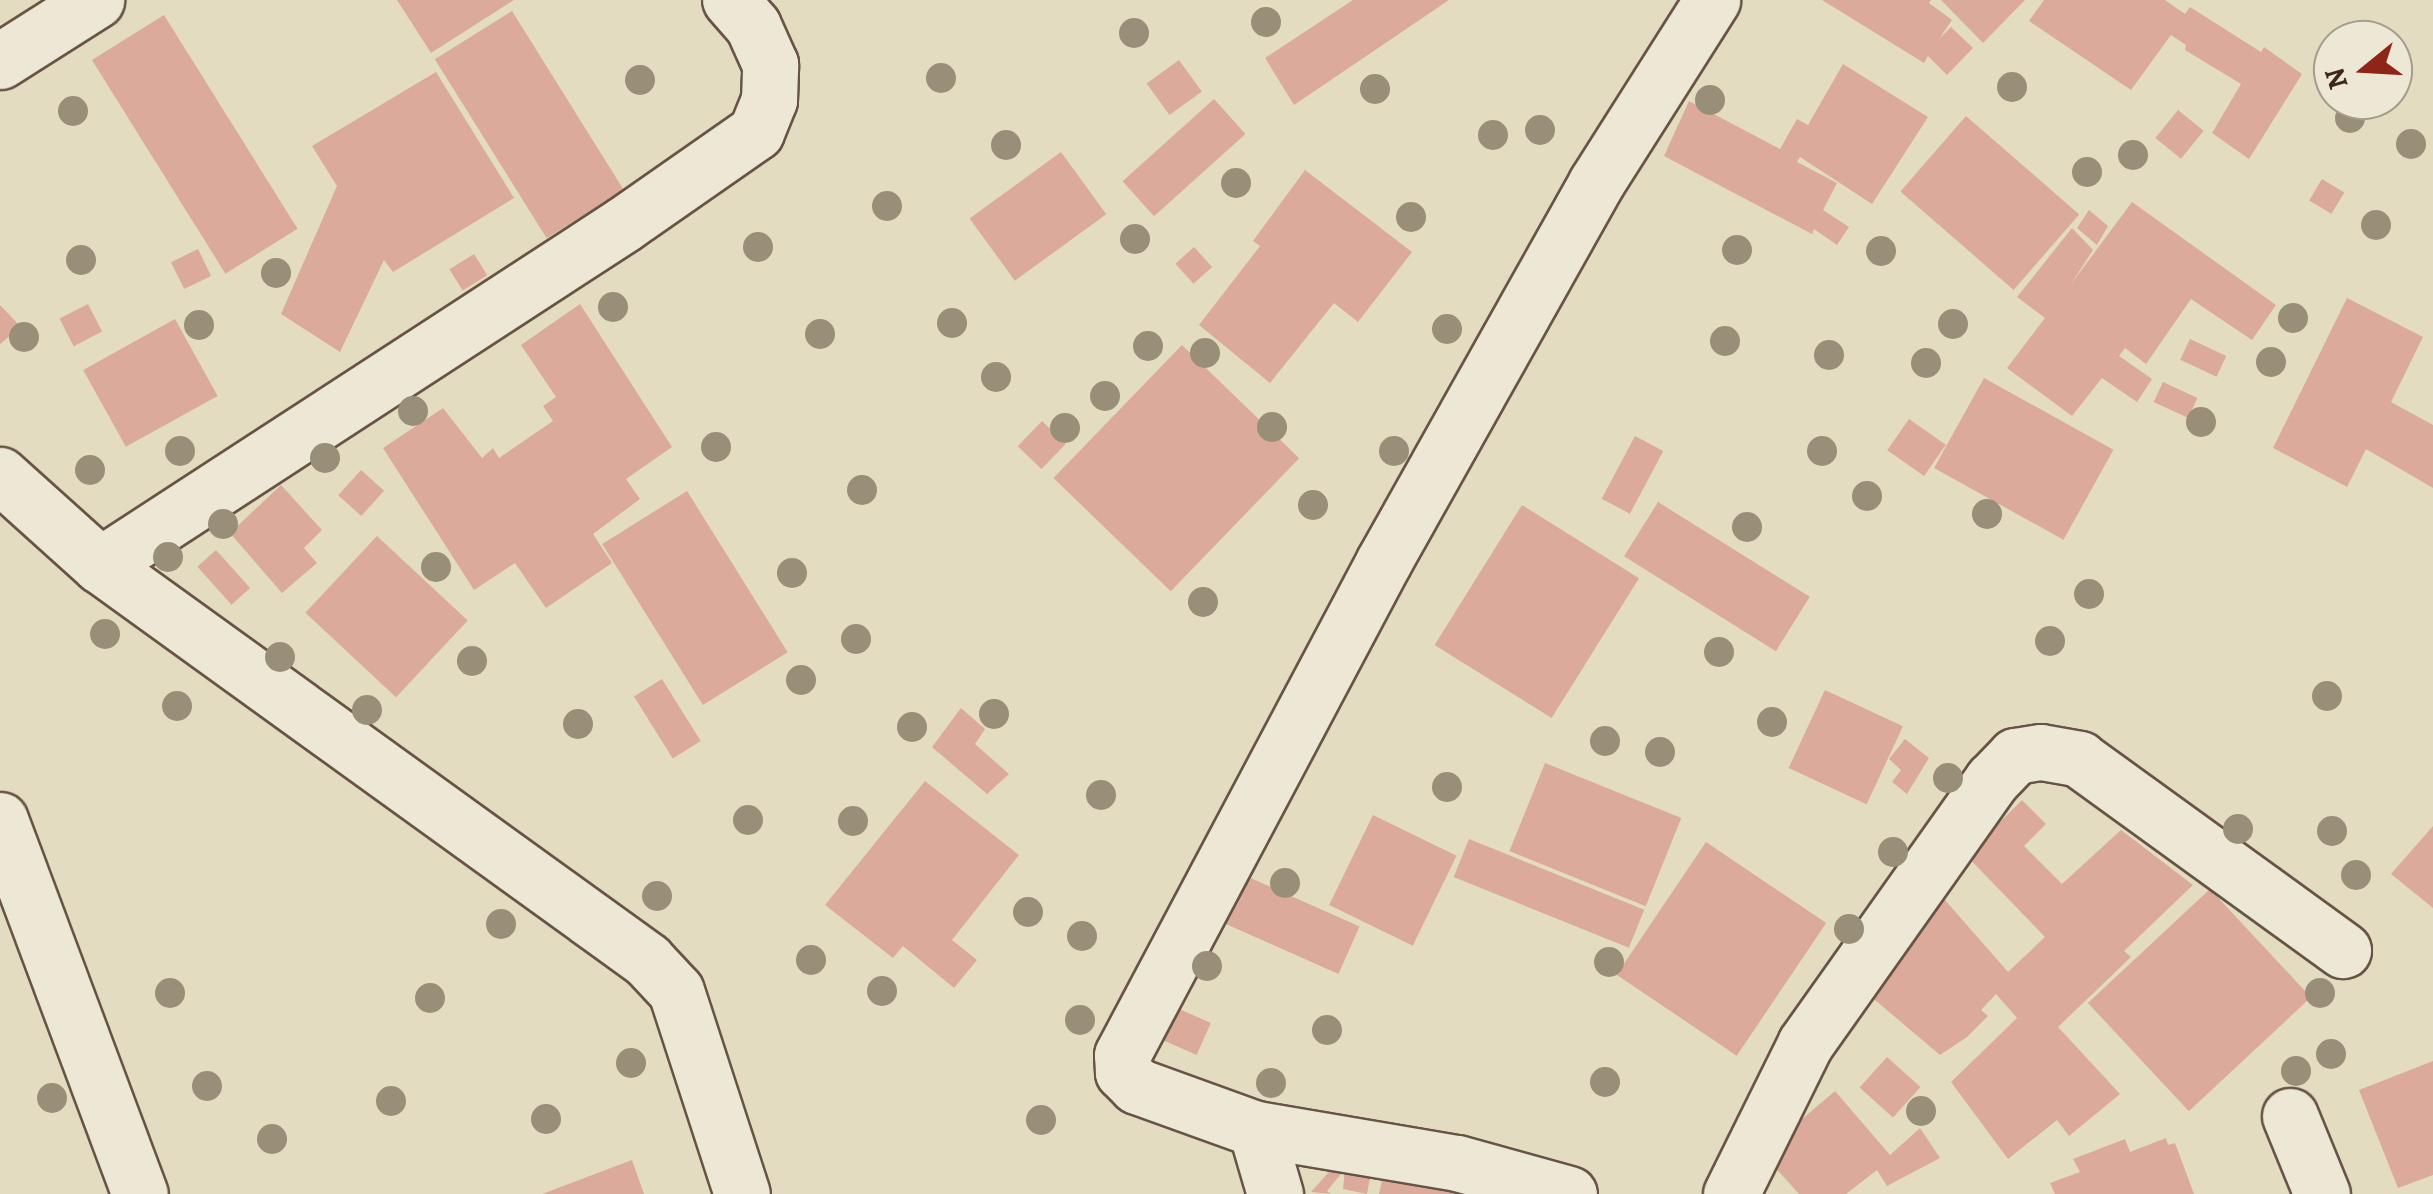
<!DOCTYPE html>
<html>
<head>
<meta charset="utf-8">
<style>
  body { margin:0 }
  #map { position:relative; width:2433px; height:1194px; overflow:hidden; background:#e4dcc0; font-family:Alegreya,serif }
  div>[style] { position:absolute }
  .building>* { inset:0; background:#dbaa9a; transform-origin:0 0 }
  .roads { filter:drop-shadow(2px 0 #685446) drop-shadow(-2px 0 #685446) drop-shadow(0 2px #685446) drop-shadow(0 -2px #685446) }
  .minor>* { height:55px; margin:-27.5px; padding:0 27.5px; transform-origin:27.5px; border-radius:27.5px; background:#ede8d6 }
  .trees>* { width:30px; height:30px; margin:-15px; border-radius:50%; background:#998e77 }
  span { translate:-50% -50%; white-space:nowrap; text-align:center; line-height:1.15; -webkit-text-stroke:8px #ede8d6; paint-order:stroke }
  .north { position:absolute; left:2313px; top:20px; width:100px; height:100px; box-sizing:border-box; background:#ede8d6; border:2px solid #a79b8c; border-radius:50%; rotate:252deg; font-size:28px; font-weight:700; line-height:40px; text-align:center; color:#3f271e }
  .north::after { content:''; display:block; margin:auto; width:35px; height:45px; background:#8f2418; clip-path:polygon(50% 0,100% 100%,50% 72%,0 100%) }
</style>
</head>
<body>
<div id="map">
  <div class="building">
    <i style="clip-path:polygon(397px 0,514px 0,431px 53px)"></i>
    <i style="clip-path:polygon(1353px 0,1449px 0,1294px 105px,1265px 58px)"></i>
    <i style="clip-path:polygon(1822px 0,1931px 0,1929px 3px,1952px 20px,1939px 39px,1951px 27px,1973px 48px,1947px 75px,1928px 56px,1924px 63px)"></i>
    <i style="clip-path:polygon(1941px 0,2025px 0,1983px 43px)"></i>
    <i style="clip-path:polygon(2044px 0,2165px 0,2185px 14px,2190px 7px,2261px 52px,2264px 47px,2302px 74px,2249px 159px,2212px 133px,2241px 84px,2185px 50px,2186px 45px,2171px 35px,2131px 90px,2029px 21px)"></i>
    <i style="left:512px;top:11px;width:211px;height:91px;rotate:58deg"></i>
    <i style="left:164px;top:15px;width:252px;height:85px;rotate:58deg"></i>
    <i style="left:1179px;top:60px;width:39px;height:40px;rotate:54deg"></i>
    <i style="clip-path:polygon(1843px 64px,1928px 117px,1872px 204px,1800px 157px,1797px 162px,1837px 183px,1823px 210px,1849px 227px,1837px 245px,1814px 229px,1812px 234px,1664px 156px,1689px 101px,1780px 149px,1797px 119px,1808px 125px)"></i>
    <i style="clip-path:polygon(436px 72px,514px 198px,393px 272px,384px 260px,340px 352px,281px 314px,337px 186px,312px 146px)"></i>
    <i style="left:1214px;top:99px;width:47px;height:123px;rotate:48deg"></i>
    <i style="left:2178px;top:110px;width:33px;height:36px;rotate:39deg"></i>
    <i style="left:1966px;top:116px;width:150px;height:100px;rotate:41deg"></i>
    <i style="left:1061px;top:152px;width:77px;height:113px;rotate:54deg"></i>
    <i style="clip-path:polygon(1305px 170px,1412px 252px,1358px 322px,1334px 303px,1270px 383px,1199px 325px,1260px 246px,1253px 241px)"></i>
    <i style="left:2322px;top:179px;width:26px;height:25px;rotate:31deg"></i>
    <i style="clip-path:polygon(2132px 202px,2276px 305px,2252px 340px,2191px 299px,2146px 364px,2125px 348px,2119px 356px,2152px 379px,2137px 402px,2102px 378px,2072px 416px,2007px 368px,2045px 318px,2017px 297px,2072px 228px,2093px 250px,2071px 284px)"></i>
    <i style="clip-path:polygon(2089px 210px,2108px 226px,2097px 245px,2077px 228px)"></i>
    <i style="left:1194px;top:247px;width:27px;height:25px;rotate:48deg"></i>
    <i style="left:198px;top:249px;width:30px;height:30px;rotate:64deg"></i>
    <i style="left:474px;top:254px;width:25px;height:29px;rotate:58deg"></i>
    <i style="clip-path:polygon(2347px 298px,2423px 337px,2391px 402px,2433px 425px,2433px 488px,2366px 449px,2347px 487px,2273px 448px)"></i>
    <i style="left:88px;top:304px;width:31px;height:32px;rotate:63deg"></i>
    <i style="clip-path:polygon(580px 304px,672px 447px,626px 479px,640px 499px,593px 534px,612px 563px,546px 608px,515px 563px,474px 590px,383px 448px,443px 408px,482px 458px,493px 448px,499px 458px,553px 421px,543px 406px,556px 397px,521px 345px)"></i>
    <i style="clip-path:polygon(0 305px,21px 327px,0 344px)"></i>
    <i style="left:175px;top:319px;width:88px;height:105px;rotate:61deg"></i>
    <i style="left:2190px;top:339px;width:40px;height:23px;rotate:25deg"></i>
    <i style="left:1182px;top:345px;width:163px;height:185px;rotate:44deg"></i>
    <i style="left:1984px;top:378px;width:148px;height:103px;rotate:29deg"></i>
    <i style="left:2163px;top:382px;width:38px;height:22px;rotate:25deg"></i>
    <i style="left:1909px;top:419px;width:45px;height:38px;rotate:35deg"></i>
    <i style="left:1042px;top:421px;width:33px;height:35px;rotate:44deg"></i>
    <i style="left:1635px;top:436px;width:32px;height:71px;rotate:28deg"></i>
    <i style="left:361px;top:470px;width:31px;height:34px;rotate:42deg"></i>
    <i style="clip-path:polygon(281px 485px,322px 530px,304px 548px,317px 563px,282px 593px,230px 533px)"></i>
    <i style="left:687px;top:491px;width:190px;height:100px;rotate:58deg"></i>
    <i style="left:1658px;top:502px;width:179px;height:64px;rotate:32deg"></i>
    <i style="left:1522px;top:505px;width:138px;height:165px;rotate:32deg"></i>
    <i style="left:377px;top:536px;width:124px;height:105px;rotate:43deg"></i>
    <i style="left:216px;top:550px;width:51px;height:25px;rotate:48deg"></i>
    <i style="left:662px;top:679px;width:73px;height:33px;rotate:58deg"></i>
    <i style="left:1825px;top:690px;width:86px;height:86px;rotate:25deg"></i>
    <i style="clip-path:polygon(961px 708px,985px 729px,975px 744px,1009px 774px,987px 794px,932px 747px)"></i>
    <i style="clip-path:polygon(1905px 739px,1929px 758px,1907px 794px,1892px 782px,1901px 770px,1889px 759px)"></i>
    <i style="left:1545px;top:763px;width:147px;height:95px;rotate:22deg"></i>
    <i style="clip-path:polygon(925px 781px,1019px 855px,952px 940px,977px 960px,954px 988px,903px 946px,893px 958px,825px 905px)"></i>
    <i style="clip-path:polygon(2022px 800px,2046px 824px,2024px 846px,2062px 884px,2121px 830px,2193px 885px,2124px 951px,2131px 957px,2058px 1027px,2120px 1094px,2069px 1136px,2057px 1120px,2008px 1159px,1951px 1082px,2017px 1018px,1996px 994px,1981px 1010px,1988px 1016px,1967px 1037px,1940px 1055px,1862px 989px,1931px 884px,2008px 972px,2045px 937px,1960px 849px,1994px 816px,2000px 822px)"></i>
    <i style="left:1373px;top:815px;width:93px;height:100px;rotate:26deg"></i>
    <i style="clip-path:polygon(2433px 826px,2433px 908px,2391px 874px)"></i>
    <i style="left:1469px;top:839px;width:189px;height:41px;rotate:22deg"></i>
    <i style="left:1706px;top:842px;width:145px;height:160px;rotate:34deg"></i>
    <i style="left:1228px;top:868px;width:144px;height:52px;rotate:24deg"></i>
    <i style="left:2210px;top:889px;width:148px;height:167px;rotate:47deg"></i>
    <i style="left:1177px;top:1008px;width:37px;height:35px;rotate:24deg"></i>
    <i style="left:1887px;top:1057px;width:45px;height:41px;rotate:42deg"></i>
    <i style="clip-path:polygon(2433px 1061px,2433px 1175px,2398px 1188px,2359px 1090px)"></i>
    <i style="clip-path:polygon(1835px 1091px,1890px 1155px,1920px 1128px,1940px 1158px,1887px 1186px,1877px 1170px,1846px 1194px,1799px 1194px,1762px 1153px)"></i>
    <i style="clip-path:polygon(2166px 1138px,2168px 1145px,2175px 1143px,2194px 1194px,2055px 1194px,2050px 1183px,2080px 1172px,2073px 1159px,2125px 1139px,2130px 1152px)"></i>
    <i style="clip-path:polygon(632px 1160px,644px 1194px,542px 1194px)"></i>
    <i style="clip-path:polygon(1337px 1163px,1371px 1172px,1367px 1194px,1343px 1189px,1345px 1169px,1327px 1191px,1331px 1194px,1311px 1192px)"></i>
    <i style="clip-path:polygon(1384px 1172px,1468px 1194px,1379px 1194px)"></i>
  </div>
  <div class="roads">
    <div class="minor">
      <i style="left:0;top:61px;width:114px;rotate:-32.4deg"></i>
      <i style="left:0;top:475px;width:135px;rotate:42deg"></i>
      <i style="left:100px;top:565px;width:625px;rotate:-33.05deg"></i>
      <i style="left:624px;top:224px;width:161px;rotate:-34.9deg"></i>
      <i style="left:756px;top:132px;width:35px;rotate:-68deg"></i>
      <i style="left:769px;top:100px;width:36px;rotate:-88deg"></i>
      <i style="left:770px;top:64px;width:42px;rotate:-114.1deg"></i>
      <i style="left:753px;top:26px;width:35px;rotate:-131deg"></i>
      <i style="left:100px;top:565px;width:675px;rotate:35.83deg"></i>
      <i style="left:647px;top:960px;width:42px;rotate:46.9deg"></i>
      <i style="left:676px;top:991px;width:213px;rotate:72deg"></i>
      <i style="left:0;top:820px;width:399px;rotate:69.5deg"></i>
      <i style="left:2290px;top:1116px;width:84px;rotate:67.7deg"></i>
      <i style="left:1256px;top:1129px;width:68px;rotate:73.7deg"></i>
      <i style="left:1569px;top:1194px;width:116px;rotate:-164.5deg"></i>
      <i style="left:1457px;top:1163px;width:204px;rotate:-170.4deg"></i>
      <i style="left:1256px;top:1129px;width:127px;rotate:-160.1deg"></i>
      <i style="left:1137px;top:1086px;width:20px;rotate:-135deg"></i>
      <i style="left:1123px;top:1072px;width:17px;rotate:-93deg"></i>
      <i style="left:1122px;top:1055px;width:559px;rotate:-62.06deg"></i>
      <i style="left:1384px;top:561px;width:433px;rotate:-60.7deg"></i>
      <i style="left:1596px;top:183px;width:217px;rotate:-57.6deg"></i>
      <i style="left:1731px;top:1194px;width:167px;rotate:-63.7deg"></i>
      <i style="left:1805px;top:1044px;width:324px;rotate:-54.7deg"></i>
      <i style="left:1992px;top:780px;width:33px;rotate:-46deg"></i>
      <i style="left:2015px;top:756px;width:26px;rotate:-9deg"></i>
      <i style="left:2041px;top:752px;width:39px;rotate:10deg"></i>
      <i style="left:2079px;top:759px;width:326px;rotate:35.9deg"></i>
    </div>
  </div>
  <div class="trees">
    <i style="left:1266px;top:22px"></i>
    <i style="left:1134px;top:33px"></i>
    <i style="left:941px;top:78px"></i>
    <i style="left:640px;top:80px"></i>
    <i style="left:2012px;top:87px"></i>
    <i style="left:1375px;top:89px"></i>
    <i style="left:1710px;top:100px"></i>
    <i style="left:73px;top:111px"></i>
    <i style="left:2350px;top:118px"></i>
    <i style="left:1540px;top:130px"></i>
    <i style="left:1493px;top:135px"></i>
    <i style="left:2411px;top:144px"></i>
    <i style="left:1006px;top:145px"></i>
    <i style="left:2133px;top:155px"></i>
    <i style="left:2087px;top:172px"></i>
    <i style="left:1236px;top:183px"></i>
    <i style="left:887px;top:206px"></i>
    <i style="left:1411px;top:217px"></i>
    <i style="left:2376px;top:225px"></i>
    <i style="left:1135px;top:239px"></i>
    <i style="left:758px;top:247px"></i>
    <i style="left:1737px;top:250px"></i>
    <i style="left:1881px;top:251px"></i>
    <i style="left:81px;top:260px"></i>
    <i style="left:276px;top:273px"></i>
    <i style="left:613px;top:307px"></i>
    <i style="left:2293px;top:318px"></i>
    <i style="left:952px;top:323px"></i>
    <i style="left:1953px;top:324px"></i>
    <i style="left:199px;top:325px"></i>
    <i style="left:1447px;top:329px"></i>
    <i style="left:820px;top:334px"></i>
    <i style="left:24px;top:337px"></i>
    <i style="left:1725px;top:341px"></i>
    <i style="left:1148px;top:346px"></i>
    <i style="left:1205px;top:353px"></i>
    <i style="left:1829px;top:355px"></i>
    <i style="left:2271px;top:362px"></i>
    <i style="left:1926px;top:363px"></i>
    <i style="left:996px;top:377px"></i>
    <i style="left:1105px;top:396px"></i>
    <i style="left:413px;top:411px"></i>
    <i style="left:2201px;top:422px"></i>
    <i style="left:1272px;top:427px"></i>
    <i style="left:1065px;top:428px"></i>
    <i style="left:716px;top:447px"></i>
    <i style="left:180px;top:451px"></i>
    <i style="left:1394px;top:451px"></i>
    <i style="left:1822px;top:451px"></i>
    <i style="left:325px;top:458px"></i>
    <i style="left:90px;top:470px"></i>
    <i style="left:862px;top:490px"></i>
    <i style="left:1867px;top:496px"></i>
    <i style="left:1313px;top:505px"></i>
    <i style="left:1987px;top:514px"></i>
    <i style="left:223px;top:524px"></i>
    <i style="left:1747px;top:527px"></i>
    <i style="left:168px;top:557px"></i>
    <i style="left:436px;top:567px"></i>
    <i style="left:792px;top:573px"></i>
    <i style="left:2089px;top:594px"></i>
    <i style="left:1203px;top:602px"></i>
    <i style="left:105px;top:634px"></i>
    <i style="left:856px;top:639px"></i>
    <i style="left:2050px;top:641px"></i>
    <i style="left:1719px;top:652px"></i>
    <i style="left:280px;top:657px"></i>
    <i style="left:472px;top:661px"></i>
    <i style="left:801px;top:680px"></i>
    <i style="left:2327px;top:696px"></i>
    <i style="left:177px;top:706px"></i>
    <i style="left:367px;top:710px"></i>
    <i style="left:994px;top:714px"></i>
    <i style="left:1772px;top:722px"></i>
    <i style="left:578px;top:724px"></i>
    <i style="left:912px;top:727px"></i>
    <i style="left:1605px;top:741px"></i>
    <i style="left:1660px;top:752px"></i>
    <i style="left:1948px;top:778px"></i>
    <i style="left:1447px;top:787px"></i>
    <i style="left:1101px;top:795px"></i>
    <i style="left:748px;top:820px"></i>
    <i style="left:853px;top:821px"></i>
    <i style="left:2238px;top:829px"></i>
    <i style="left:2332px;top:831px"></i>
    <i style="left:1893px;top:852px"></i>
    <i style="left:2356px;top:875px"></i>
    <i style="left:1285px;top:883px"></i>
    <i style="left:657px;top:896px"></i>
    <i style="left:1028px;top:912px"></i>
    <i style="left:501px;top:924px"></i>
    <i style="left:1849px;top:929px"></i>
    <i style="left:1082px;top:936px"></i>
    <i style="left:811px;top:960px"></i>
    <i style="left:1609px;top:962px"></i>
    <i style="left:1207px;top:966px"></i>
    <i style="left:882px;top:991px"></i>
    <i style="left:170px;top:993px"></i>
    <i style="left:2320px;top:993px"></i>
    <i style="left:430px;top:998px"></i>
    <i style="left:1080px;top:1020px"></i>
    <i style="left:1327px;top:1030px"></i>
    <i style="left:2331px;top:1054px"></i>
    <i style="left:631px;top:1063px"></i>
    <i style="left:2296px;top:1071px"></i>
    <i style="left:1605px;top:1082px"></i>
    <i style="left:1271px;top:1083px"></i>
    <i style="left:207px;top:1086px"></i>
    <i style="left:52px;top:1098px"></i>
    <i style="left:391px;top:1101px"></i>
    <i style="left:1921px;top:1111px"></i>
    <i style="left:546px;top:1119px"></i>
    <i style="left:1041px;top:1120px"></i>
    <i style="left:272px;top:1139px"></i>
  </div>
  <div class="north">N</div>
</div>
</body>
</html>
